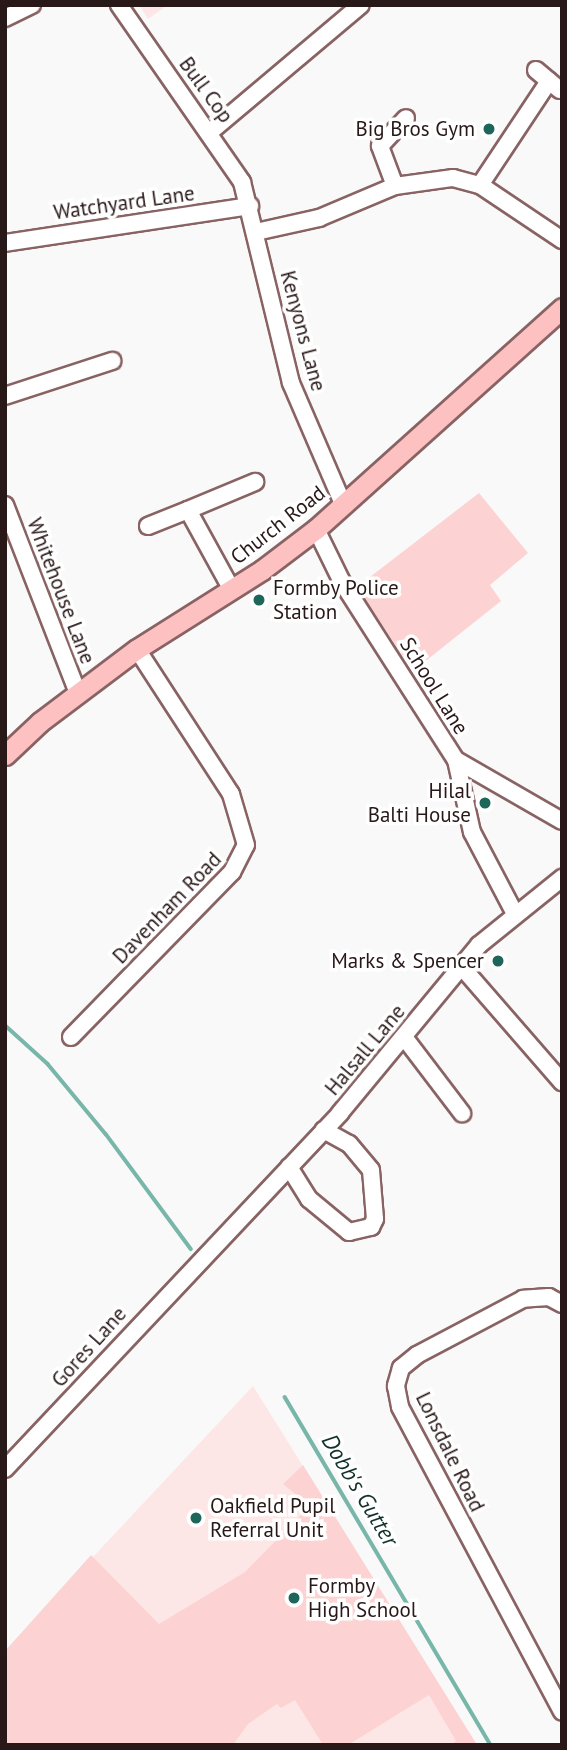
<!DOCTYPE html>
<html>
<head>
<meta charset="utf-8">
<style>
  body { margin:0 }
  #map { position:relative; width:567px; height:1750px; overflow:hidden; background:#f9f9f9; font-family:"PT Sans",sans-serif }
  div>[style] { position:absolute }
  .built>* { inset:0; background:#fde7e6 }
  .green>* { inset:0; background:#fcd3d2 }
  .stream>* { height:3.5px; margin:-1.75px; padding:0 1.75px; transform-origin:1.75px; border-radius:1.75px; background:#78b6a9 }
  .roads { filter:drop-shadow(2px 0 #896363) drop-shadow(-2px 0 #896363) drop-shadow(0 2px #896363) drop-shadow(0 -2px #896363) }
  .minor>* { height:16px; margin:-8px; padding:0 8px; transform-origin:8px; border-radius:8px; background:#fff }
  .major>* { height:19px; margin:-9.5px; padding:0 9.5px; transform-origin:9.5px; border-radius:9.5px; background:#fec1c2 }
  .dots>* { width:19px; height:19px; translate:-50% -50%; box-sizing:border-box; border:4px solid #fff; border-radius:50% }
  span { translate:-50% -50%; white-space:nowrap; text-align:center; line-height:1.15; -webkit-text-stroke:7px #fff; paint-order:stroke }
  .street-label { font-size:21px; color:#281818 }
  .poi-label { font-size:21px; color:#281818 }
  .right { translate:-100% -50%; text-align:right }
  .left { translate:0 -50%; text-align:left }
  .water-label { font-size:23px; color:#12312b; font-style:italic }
  .frame { position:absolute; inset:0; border:7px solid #281818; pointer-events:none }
</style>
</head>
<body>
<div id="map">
  <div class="built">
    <i style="clip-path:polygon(139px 5px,168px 5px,148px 19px)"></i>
    <i style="clip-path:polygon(253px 1386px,477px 1745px,5px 1745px,5px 1651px)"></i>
  </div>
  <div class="green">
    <i style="clip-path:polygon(479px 493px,528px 553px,490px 585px,501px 601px,413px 671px,357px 587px)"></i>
    <i style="clip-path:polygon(303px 1465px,477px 1745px,451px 1745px,456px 1741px,429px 1695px,348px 1745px,323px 1745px,295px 1700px,281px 1708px,277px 1704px,248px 1724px,233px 1745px,5px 1745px,5px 1651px,91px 1555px,159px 1624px,245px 1572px,310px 1506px,283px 1484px)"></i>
  </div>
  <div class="stream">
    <i style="left:5px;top:1025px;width:58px;rotate:42.2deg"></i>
    <i style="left:48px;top:1064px;width:91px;rotate:50.4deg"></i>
    <i style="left:106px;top:1134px;width:143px;rotate:53.5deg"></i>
    <i style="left:285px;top:1397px;width:404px;rotate:59.4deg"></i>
  </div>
  <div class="roads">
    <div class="minor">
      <i style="left:119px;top:5px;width:216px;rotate:55.2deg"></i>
      <i style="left:242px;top:182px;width:207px;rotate:76.3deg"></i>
      <i style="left:291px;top:383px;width:132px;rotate:66.7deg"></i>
      <i style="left:5px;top:18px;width:30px;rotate:-26deg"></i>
      <i style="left:536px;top:70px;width:31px;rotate:40deg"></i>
      <i style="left:210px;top:132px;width:197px;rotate:-40.1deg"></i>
      <i style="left:480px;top:185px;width:125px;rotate:-56.4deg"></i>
      <i style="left:395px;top:186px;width:43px;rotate:-110.6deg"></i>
      <i style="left:380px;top:146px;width:38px;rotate:-47deg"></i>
      <i style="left:256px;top:232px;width:65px;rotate:-12.5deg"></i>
      <i style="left:319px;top:218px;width:82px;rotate:-22.8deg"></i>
      <i style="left:395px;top:186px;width:59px;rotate:-7.9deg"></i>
      <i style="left:453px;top:178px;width:28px;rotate:15deg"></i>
      <i style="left:480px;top:185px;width:99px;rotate:33.9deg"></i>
      <i style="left:5px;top:243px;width:248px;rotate:-8.6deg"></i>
      <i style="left:5px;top:396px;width:113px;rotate:-18.1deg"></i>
      <i style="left:5px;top:505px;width:202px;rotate:68.8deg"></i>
      <i style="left:188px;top:510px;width:73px;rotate:-22.7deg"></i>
      <i style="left:148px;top:526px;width:43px;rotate:-21.8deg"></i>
      <i style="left:188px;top:510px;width:91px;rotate:61.2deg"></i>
      <i style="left:316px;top:529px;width:59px;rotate:63.9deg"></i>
      <i style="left:342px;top:582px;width:211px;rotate:57.4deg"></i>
      <i style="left:456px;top:760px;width:122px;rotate:29.9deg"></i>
      <i style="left:456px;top:760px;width:74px;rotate:77.5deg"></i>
      <i style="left:472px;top:832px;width:93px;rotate:62.3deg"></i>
      <i style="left:461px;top:966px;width:154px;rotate:49deg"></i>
      <i style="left:71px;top:1037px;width:231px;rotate:-45.7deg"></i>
      <i style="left:232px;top:872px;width:30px;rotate:-63deg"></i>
      <i style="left:246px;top:845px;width:53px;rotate:-106.4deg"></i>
      <i style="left:231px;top:794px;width:173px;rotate:-123deg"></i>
      <i style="left:404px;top:1037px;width:96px;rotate:52.7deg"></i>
      <i style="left:289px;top:1167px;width:38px;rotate:58deg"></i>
      <i style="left:309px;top:1199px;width:52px;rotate:39.5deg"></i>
      <i style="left:349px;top:1232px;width:23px;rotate:-13deg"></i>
      <i style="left:371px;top:1227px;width:9px;rotate:-63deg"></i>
      <i style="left:375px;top:1219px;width:49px;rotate:-94.7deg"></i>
      <i style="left:371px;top:1170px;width:34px;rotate:-130deg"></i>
      <i style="left:349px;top:1144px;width:29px;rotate:-151deg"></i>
      <i style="left:562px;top:1304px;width:15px;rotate:-152deg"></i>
      <i style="left:549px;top:1297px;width:26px;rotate:176deg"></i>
      <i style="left:523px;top:1299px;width:120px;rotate:152.2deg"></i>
      <i style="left:417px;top:1355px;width:21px;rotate:141deg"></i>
      <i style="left:401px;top:1368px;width:19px;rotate:106deg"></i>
      <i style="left:396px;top:1386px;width:21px;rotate:79deg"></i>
      <i style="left:400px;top:1407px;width:345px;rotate:62deg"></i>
      <i style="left:5px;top:1469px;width:489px;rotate:-46.7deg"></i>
      <i style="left:340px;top:1113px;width:218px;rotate:-50.4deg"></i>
      <i style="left:479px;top:945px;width:107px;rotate:-38.9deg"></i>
    </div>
    <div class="major">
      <i style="left:5px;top:755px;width:48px;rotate:-43.3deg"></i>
      <i style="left:40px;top:722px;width:121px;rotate:-37deg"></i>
      <i style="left:137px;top:649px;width:148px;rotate:-32.3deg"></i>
      <i style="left:262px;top:570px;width:68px;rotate:-37.2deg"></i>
      <i style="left:316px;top:529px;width:331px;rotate:-41.9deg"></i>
    </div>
  </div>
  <div class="dots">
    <i style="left:489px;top:129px;background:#1f665a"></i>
    <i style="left:259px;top:600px;background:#1f665a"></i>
    <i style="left:485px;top:803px;background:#1f665a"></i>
    <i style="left:498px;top:961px;background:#1f665a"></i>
    <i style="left:196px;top:1518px;background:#1f665a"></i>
    <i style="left:294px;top:1598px;background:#1f665a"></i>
  </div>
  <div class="street-label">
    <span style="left:206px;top:90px;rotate:54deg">Bull Cop</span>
    <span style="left:124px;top:203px;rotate:-8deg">Watchyard Lane</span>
    <span style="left:303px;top:331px;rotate:75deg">Kenyons Lane</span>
    <span style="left:278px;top:525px;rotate:-38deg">Church Road</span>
    <span style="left:61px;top:591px;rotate:69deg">Whitehouse Lane</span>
    <span style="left:434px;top:686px;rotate:58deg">School Lane</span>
    <span style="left:167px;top:908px;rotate:-46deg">Davenham Road</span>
    <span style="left:365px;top:1050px;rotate:-50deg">Halsall Lane</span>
    <span style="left:89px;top:1347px;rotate:-48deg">Gores Lane</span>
    <span style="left:450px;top:1452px;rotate:64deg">Lonsdale Road</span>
  </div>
  <div class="poi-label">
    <span class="right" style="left:475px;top:129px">Big Bros Gym</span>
    <span class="left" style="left:273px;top:600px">Formby Police<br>Station</span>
    <span class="right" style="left:471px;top:803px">Hilal<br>Balti House</span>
    <span class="right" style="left:484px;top:961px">Marks &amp; Spencer</span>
    <span class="left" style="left:210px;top:1518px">Oakfield Pupil<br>Referral Unit</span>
    <span class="left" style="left:308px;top:1598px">Formby<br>High School</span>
  </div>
  <div class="water-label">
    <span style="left:360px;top:1490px;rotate:59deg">Dobb's Gutter</span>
  </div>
  <div class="frame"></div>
</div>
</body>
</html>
